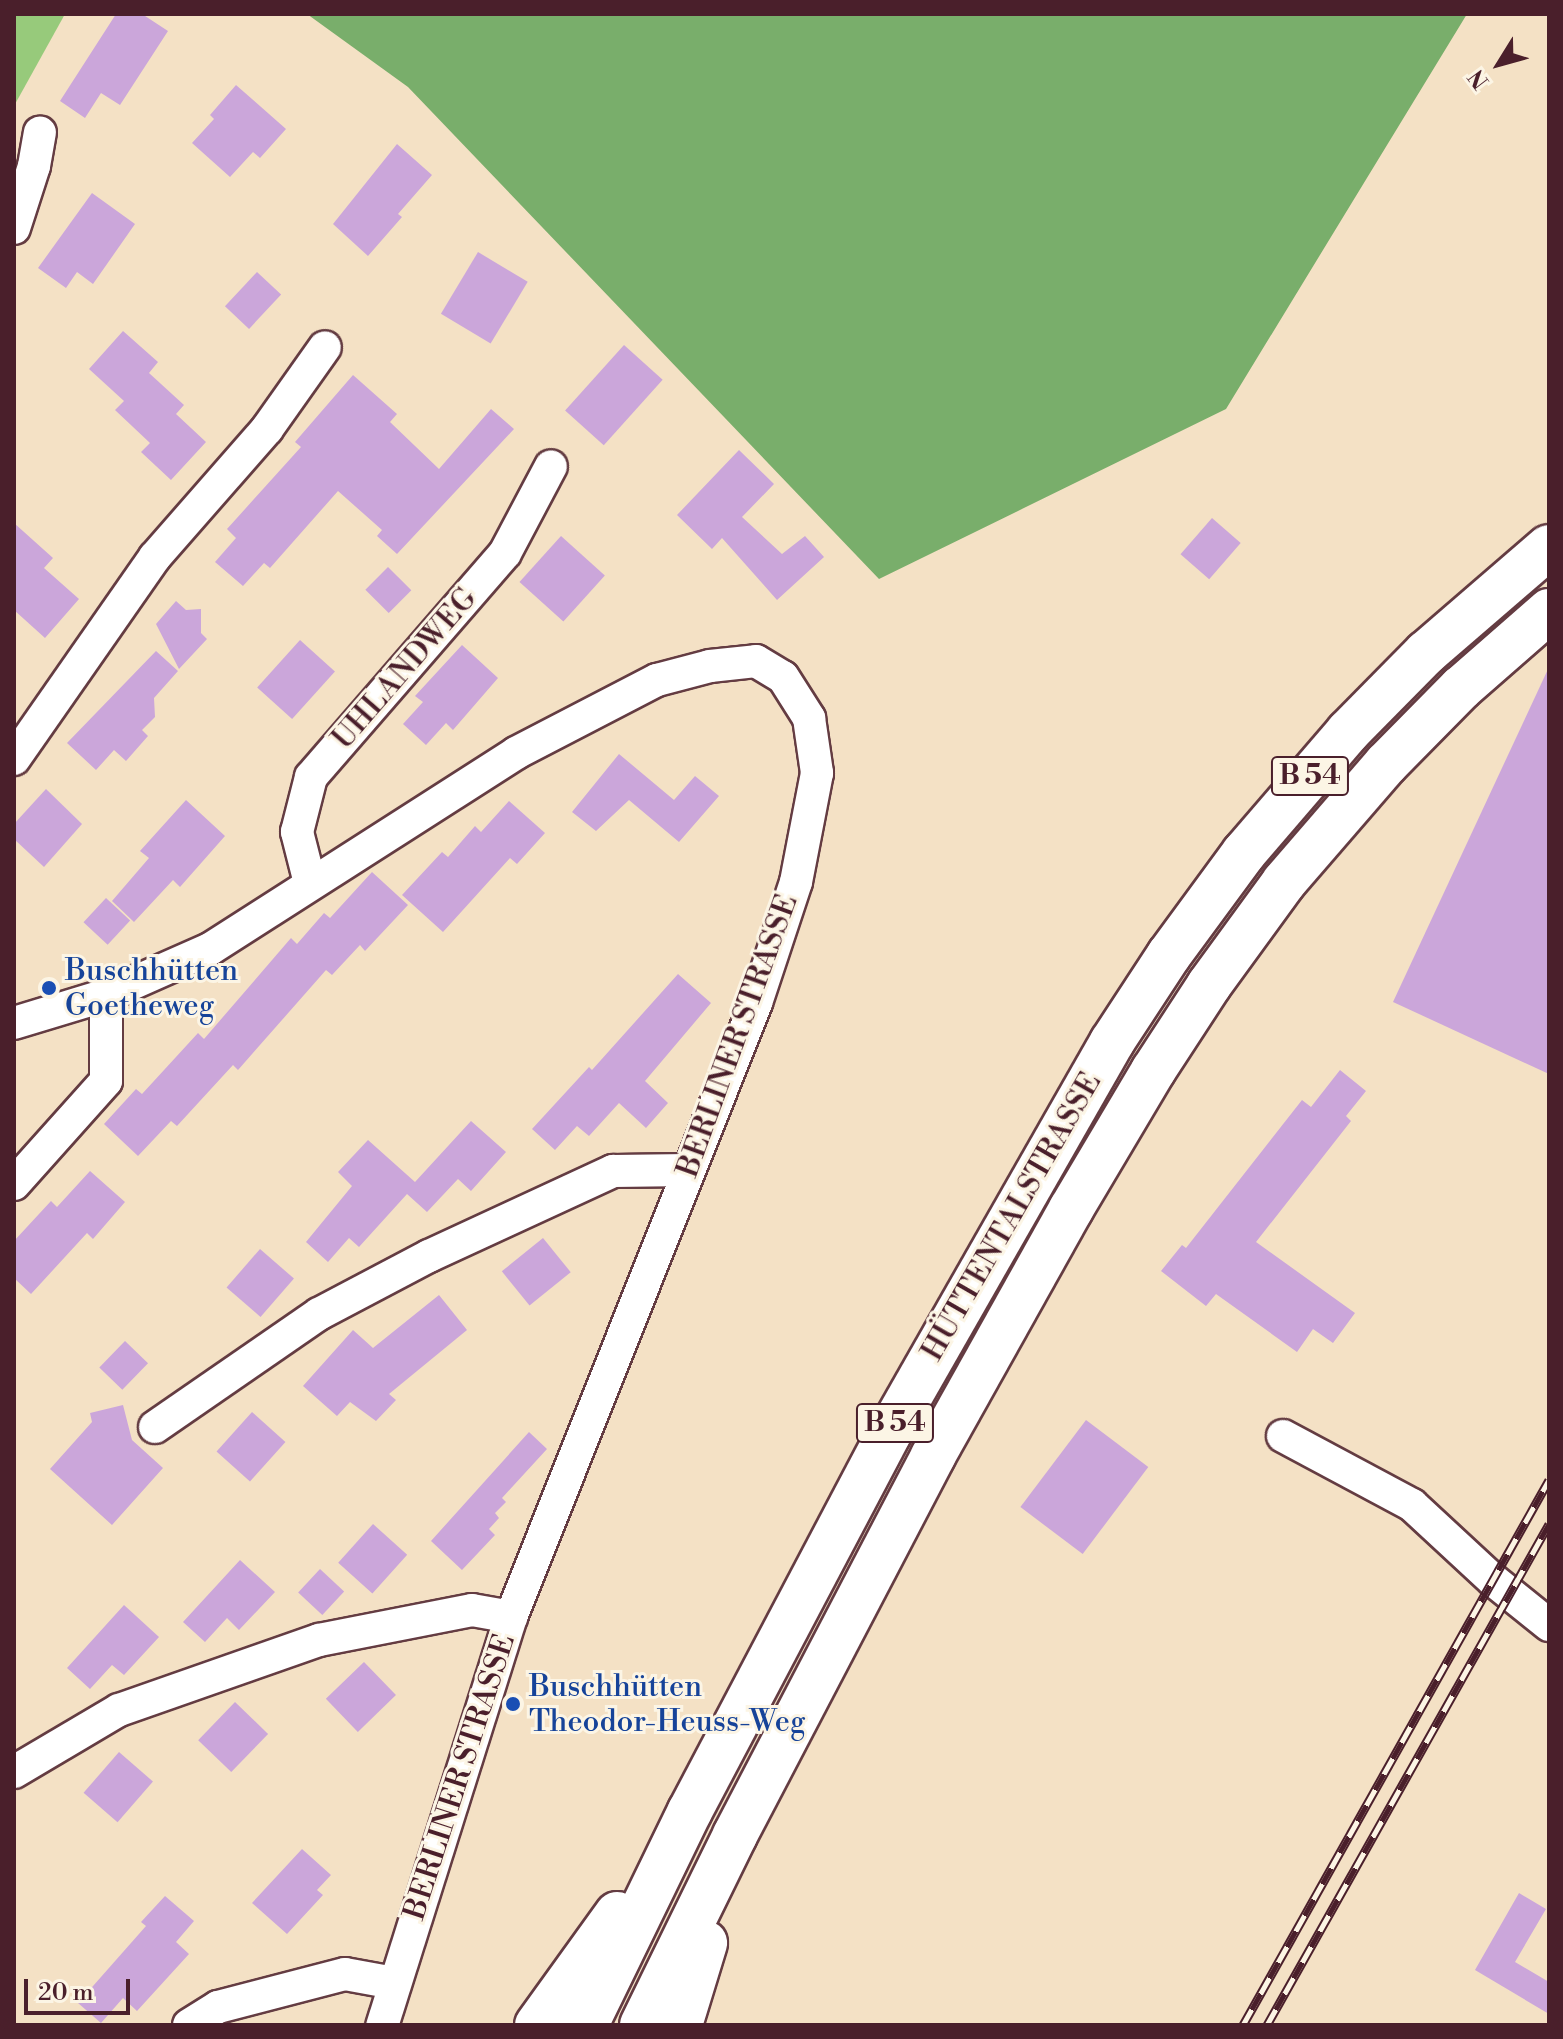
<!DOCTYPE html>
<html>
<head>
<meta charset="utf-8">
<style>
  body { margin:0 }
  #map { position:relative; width:1563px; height:2039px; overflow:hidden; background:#f4e1c5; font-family:"Libre Bodoni",serif }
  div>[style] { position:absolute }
  .green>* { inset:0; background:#97ca7b }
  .forest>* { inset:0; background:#79ae6b }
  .building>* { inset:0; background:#cba6da; transform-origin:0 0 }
  .roads { filter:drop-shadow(2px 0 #643c42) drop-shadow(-2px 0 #643c42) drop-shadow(0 2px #643c42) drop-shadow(0 -2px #643c42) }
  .minor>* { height:32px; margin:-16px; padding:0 16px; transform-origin:16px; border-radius:16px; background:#fff }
  .trunk>* { height:44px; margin:-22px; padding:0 22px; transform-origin:22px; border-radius:22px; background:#fff }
  .rail>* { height:9px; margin-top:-4.5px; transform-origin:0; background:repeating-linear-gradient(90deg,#fcf5e5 0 18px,#4a1f2b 0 36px); box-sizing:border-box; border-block:2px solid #4a1f2b }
  .dots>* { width:22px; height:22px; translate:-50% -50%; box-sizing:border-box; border:4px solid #fcf5e5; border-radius:50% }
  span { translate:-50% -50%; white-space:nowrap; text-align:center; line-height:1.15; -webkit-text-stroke:6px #fcf5e5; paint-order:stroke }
  .shield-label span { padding:2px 6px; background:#fcf5e5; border:2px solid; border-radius:6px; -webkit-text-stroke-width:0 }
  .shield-label { font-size:28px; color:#4a1f2b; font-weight:700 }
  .street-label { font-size:30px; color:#4a1f2b }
  .transit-label { font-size:30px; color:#164399 }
  .left { translate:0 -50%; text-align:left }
  .frame { position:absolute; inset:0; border:16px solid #4a1f2b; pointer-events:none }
  .north { position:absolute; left:1459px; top:24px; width:80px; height:80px; -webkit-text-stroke:6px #fcf5e5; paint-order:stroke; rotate:233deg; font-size:22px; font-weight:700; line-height:32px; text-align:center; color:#4a1f2b }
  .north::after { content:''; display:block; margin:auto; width:28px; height:36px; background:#4a1f2b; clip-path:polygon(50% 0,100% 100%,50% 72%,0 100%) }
  .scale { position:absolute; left:24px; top:1979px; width:106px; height:36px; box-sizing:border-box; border:4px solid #4a1f2b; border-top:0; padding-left:10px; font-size:24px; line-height:28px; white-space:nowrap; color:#4a1f2b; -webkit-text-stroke:6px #fcf5e5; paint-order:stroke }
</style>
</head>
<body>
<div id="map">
  <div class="green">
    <i style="clip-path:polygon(14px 14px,65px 14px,14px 106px)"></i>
  </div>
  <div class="forest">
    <i style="clip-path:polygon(307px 14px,1467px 14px,1226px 409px,879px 579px,408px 87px)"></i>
  </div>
  <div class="building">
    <i style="clip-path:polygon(116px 14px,142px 14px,168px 31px,120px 105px,101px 93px,85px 118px,60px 101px)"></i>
    <i style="clip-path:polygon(236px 85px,286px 129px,260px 158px,253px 152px,230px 177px,192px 143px,214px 119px,210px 115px)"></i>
    <i style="clip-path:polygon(397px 144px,432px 175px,398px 214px,402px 217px,368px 256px,333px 224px)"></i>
    <i style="clip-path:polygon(92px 193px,135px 224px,93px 284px,77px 272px,66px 288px,38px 268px)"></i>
    <i style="left:478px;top:252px;width:58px;height:72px;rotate:31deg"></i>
    <i style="left:257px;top:272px;width:33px;height:47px;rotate:43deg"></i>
    <i style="clip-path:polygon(123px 331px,158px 362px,149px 373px,184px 405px,176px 414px,206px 442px,171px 480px,141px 452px,150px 443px,115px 410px,124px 401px,89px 369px)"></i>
    <i style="left:624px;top:345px;width:52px;height:88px;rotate:42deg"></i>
    <i style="clip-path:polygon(353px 375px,397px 414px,390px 422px,439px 469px,491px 409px,514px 429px,397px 554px,377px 536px,382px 530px,338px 491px,270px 568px,264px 563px,243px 586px,215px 562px,236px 538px,227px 529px,301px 447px,295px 442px)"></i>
    <i style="clip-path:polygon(739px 450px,774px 484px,742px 517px,782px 554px,805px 536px,824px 557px,777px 600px,722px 538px,712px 549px,677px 515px)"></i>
    <i style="left:1212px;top:518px;width:38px;height:48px;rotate:41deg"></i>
    <i style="clip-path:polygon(14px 523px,53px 558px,44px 568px,79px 599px,45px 638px,14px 610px)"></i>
    <i style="left:561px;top:536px;width:59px;height:62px;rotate:42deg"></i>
    <i style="left:388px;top:567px;width:33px;height:32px;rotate:45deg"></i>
    <i style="clip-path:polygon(176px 601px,186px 610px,201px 609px,201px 633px,207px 639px,179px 669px,156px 624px)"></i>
    <i style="left:300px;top:640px;width:47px;height:64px;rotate:42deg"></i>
    <i style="clip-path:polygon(462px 645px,498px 678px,453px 730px,446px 723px,426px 745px,403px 724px,423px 702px,415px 696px)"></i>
    <i style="clip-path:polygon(156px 651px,178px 671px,154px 698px,155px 717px,142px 730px,148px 736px,126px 761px,114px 750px,96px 770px,67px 743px)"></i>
    <i style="clip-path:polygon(1549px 667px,1549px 1074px,1393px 1002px)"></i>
    <i style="clip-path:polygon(619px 754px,674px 800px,695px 776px,719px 796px,679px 842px,629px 800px,596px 831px,572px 812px)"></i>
    <i style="clip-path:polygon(46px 789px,82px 824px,44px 867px,14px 839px,14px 824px)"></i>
    <i style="clip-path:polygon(186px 800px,225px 836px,180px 887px,173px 880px,134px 922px,112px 901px,149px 858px,140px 851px)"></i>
    <i style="clip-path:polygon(509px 801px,545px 833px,517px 864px,510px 858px,443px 932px,402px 895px,442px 852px,448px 857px,475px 826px,481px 832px)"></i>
    <i style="clip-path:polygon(372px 872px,408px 905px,365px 951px,360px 945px,332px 975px,326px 970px,238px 1070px,233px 1065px,177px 1126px,171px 1121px,138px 1156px,104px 1124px,136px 1089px,142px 1094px,198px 1033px,204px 1039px,291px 938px,297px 944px,324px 913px,330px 918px)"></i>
    <i style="left:106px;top:898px;width:33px;height:33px;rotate:43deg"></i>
    <i style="clip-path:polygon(678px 974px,711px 1003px,645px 1081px,668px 1103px,646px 1128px,619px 1103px,589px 1136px,577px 1126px,555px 1150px,532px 1129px,589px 1067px,592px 1070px)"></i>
    <i style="clip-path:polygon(1340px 1070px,1366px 1091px,1346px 1116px,1351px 1121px,1256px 1242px,1355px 1313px,1333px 1343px,1313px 1329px,1297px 1352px,1216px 1294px,1206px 1306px,1161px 1271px,1182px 1245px,1186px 1248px,1302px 1100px,1311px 1107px)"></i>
    <i style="clip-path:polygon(471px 1121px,506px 1152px,471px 1191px,458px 1179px,427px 1212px,407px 1194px,359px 1247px,349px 1238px,328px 1262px,306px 1242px,352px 1186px,338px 1172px,368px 1140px,415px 1182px)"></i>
    <i style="clip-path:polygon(90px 1171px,125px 1202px,93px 1239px,87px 1233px,31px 1294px,14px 1278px,14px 1241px,51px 1201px,57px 1207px)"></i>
    <i style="left:543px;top:1238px;width:44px;height:53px;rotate:51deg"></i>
    <i style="left:260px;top:1249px;width:45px;height:51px;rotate:41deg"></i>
    <i style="clip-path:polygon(439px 1295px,467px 1330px,389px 1394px,396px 1400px,376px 1421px,350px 1402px,337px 1416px,303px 1386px,353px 1330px,373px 1348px)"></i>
    <i style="left:125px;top:1341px;width:32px;height:37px;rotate:44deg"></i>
    <i style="clip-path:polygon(123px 1405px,132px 1440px,163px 1468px,112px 1525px,50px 1469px,92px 1422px,90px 1413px)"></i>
    <i style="left:252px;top:1412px;width:45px;height:53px;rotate:42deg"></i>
    <i style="left:1086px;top:1420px;width:78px;height:109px;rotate:37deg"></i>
    <i style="clip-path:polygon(529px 1432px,547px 1449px,502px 1498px,506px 1502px,495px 1513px,499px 1518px,489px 1529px,495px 1535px,462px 1570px,431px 1541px)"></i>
    <i style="left:373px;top:1524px;width:46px;height:52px;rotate:42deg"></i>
    <i style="clip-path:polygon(240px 1560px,275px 1592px,239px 1630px,227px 1618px,205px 1642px,183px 1622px)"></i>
    <i style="left:320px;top:1569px;width:33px;height:32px;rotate:43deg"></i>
    <i style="clip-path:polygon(124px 1605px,159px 1637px,124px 1675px,112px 1665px,90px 1689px,67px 1668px)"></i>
    <i style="left:364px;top:1662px;width:46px;height:53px;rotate:46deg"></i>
    <i style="left:235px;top:1702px;width:46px;height:53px;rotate:44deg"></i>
    <i style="left:119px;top:1752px;width:45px;height:54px;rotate:41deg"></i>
    <i style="clip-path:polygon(302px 1849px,331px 1875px,317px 1890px,323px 1895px,287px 1934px,252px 1903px)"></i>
    <i style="clip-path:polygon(1519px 1893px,1546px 1909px,1515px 1962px,1549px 1982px,1549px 2014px,1475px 1970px)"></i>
    <i style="clip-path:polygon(165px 1896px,194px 1921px,176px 1942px,189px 1954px,137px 2011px,123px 1998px,101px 2023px,78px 2003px,146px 1926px,141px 1922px)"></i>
  </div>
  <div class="roads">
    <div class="minor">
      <i style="left:14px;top:228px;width:65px;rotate:-72.1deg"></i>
      <i style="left:34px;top:166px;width:34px;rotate:-80deg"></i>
      <i style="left:14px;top:759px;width:246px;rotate:-55.1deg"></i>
      <i style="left:155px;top:557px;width:170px;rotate:-48.8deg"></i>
      <i style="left:267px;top:429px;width:100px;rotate:-54.7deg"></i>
      <i style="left:310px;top:883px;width:53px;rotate:-104.3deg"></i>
      <i style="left:297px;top:832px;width:57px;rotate:-75.7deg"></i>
      <i style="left:311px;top:777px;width:296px;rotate:-49.1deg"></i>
      <i style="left:505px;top:553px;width:98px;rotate:-62.1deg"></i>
      <i style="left:14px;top:1023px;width:96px;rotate:-16.9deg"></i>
      <i style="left:106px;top:995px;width:114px;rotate:-23.9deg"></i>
      <i style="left:210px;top:949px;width:363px;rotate:-32.6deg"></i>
      <i style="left:516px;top:753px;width:159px;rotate:-27.4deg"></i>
      <i style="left:657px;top:680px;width:55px;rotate:-14.8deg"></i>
      <i style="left:710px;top:666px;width:46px;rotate:-6.2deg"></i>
      <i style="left:756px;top:661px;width:31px;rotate:31deg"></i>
      <i style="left:783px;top:677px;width:49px;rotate:57.6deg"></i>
      <i style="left:809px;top:718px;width:56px;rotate:81.7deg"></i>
      <i style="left:817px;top:773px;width:111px;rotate:100.9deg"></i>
      <i style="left:796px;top:882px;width:127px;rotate:108.3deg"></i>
      <i style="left:756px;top:1003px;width:661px;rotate:111.75deg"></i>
      <i style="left:511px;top:1617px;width:428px;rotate:107.5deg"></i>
      <i style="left:14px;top:1184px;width:138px;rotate:-48.2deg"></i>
      <i style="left:106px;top:1081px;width:86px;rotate:-90deg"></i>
      <i style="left:155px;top:1427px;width:199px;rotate:-34.6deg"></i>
      <i style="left:319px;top:1314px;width:124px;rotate:-27.8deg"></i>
      <i style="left:429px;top:1256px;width:203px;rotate:-24.8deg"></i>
      <i style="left:613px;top:1171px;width:76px;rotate:-0.8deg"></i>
      <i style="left:1283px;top:1436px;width:146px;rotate:28.1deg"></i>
      <i style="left:1412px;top:1505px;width:110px;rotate:42.8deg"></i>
      <i style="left:1493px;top:1580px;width:72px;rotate:38.8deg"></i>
      <i style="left:14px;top:1772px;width:122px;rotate:-30.6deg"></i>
      <i style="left:119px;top:1710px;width:212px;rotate:-19.3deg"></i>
      <i style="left:319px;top:1640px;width:156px;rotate:-11.1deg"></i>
      <i style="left:472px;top:1610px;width:40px;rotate:10deg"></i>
      <i style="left:189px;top:2025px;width:34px;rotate:-32deg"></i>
      <i style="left:218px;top:2007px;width:131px;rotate:-14.6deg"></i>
      <i style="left:345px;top:1974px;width:50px;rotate:10.4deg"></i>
    </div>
    <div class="trunk">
      <i style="left:537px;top:2025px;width:137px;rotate:-54.2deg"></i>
      <i style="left:586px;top:2025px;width:238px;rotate:-64.1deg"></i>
      <i style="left:690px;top:1811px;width:427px;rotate:-62.2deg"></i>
      <i style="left:889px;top:1433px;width:450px;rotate:-60.3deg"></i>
      <i style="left:1112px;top:1042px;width:104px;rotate:-56.8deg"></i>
      <i style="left:1169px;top:955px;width:127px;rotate:-53.7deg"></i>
      <i style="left:1244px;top:853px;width:160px;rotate:-49.3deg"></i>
      <i style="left:1348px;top:732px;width:111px;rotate:-45.4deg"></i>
      <i style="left:1426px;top:653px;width:162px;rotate:-40.8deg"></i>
      <i style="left:642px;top:2025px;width:212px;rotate:-63.9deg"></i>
      <i style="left:735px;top:1835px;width:428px;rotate:-62.4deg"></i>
      <i style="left:933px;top:1456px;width:283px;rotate:-60.8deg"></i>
      <i style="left:1071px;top:1209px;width:161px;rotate:-59.3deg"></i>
      <i style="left:1153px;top:1071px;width:103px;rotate:-56.9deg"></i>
      <i style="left:1209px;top:985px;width:127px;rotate:-53.9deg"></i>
      <i style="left:1284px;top:882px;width:156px;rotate:-49.2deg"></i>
      <i style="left:1386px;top:764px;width:107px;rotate:-45.4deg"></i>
      <i style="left:1461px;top:688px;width:117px;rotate:-41.2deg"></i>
      <i style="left:680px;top:2025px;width:86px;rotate:-73deg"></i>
    </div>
  </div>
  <div class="rail">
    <i style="left:1243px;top:2025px;width:625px;rotate:-60.69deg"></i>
    <i style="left:1267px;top:2025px;width:575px;rotate:-60.63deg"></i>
  </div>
  <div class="dots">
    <i style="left:49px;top:988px;background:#1a4fb4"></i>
    <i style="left:513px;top:1704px;background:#1a4fb4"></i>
  </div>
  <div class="shield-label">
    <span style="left:1310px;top:776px">B 54</span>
    <span style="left:895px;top:1423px">B 54</span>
  </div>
  <div class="street-label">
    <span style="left:405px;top:669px;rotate:-49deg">UHLANDWEG</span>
    <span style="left:738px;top:1036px;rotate:-70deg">BERLINER STRASSE</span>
    <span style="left:1012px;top:1217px;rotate:-60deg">HÜTTENTALSTRASSE</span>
    <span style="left:460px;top:1777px;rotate:-72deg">BERLINER STRASSE</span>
  </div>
  <div class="transit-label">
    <span class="left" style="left:65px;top:988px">Buschhütten<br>Goetheweg</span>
    <span class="left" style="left:529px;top:1704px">Buschhütten<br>Theodor-Heuss-Weg</span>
  </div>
  <div class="frame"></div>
  <div class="north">N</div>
  <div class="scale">20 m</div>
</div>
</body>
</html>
